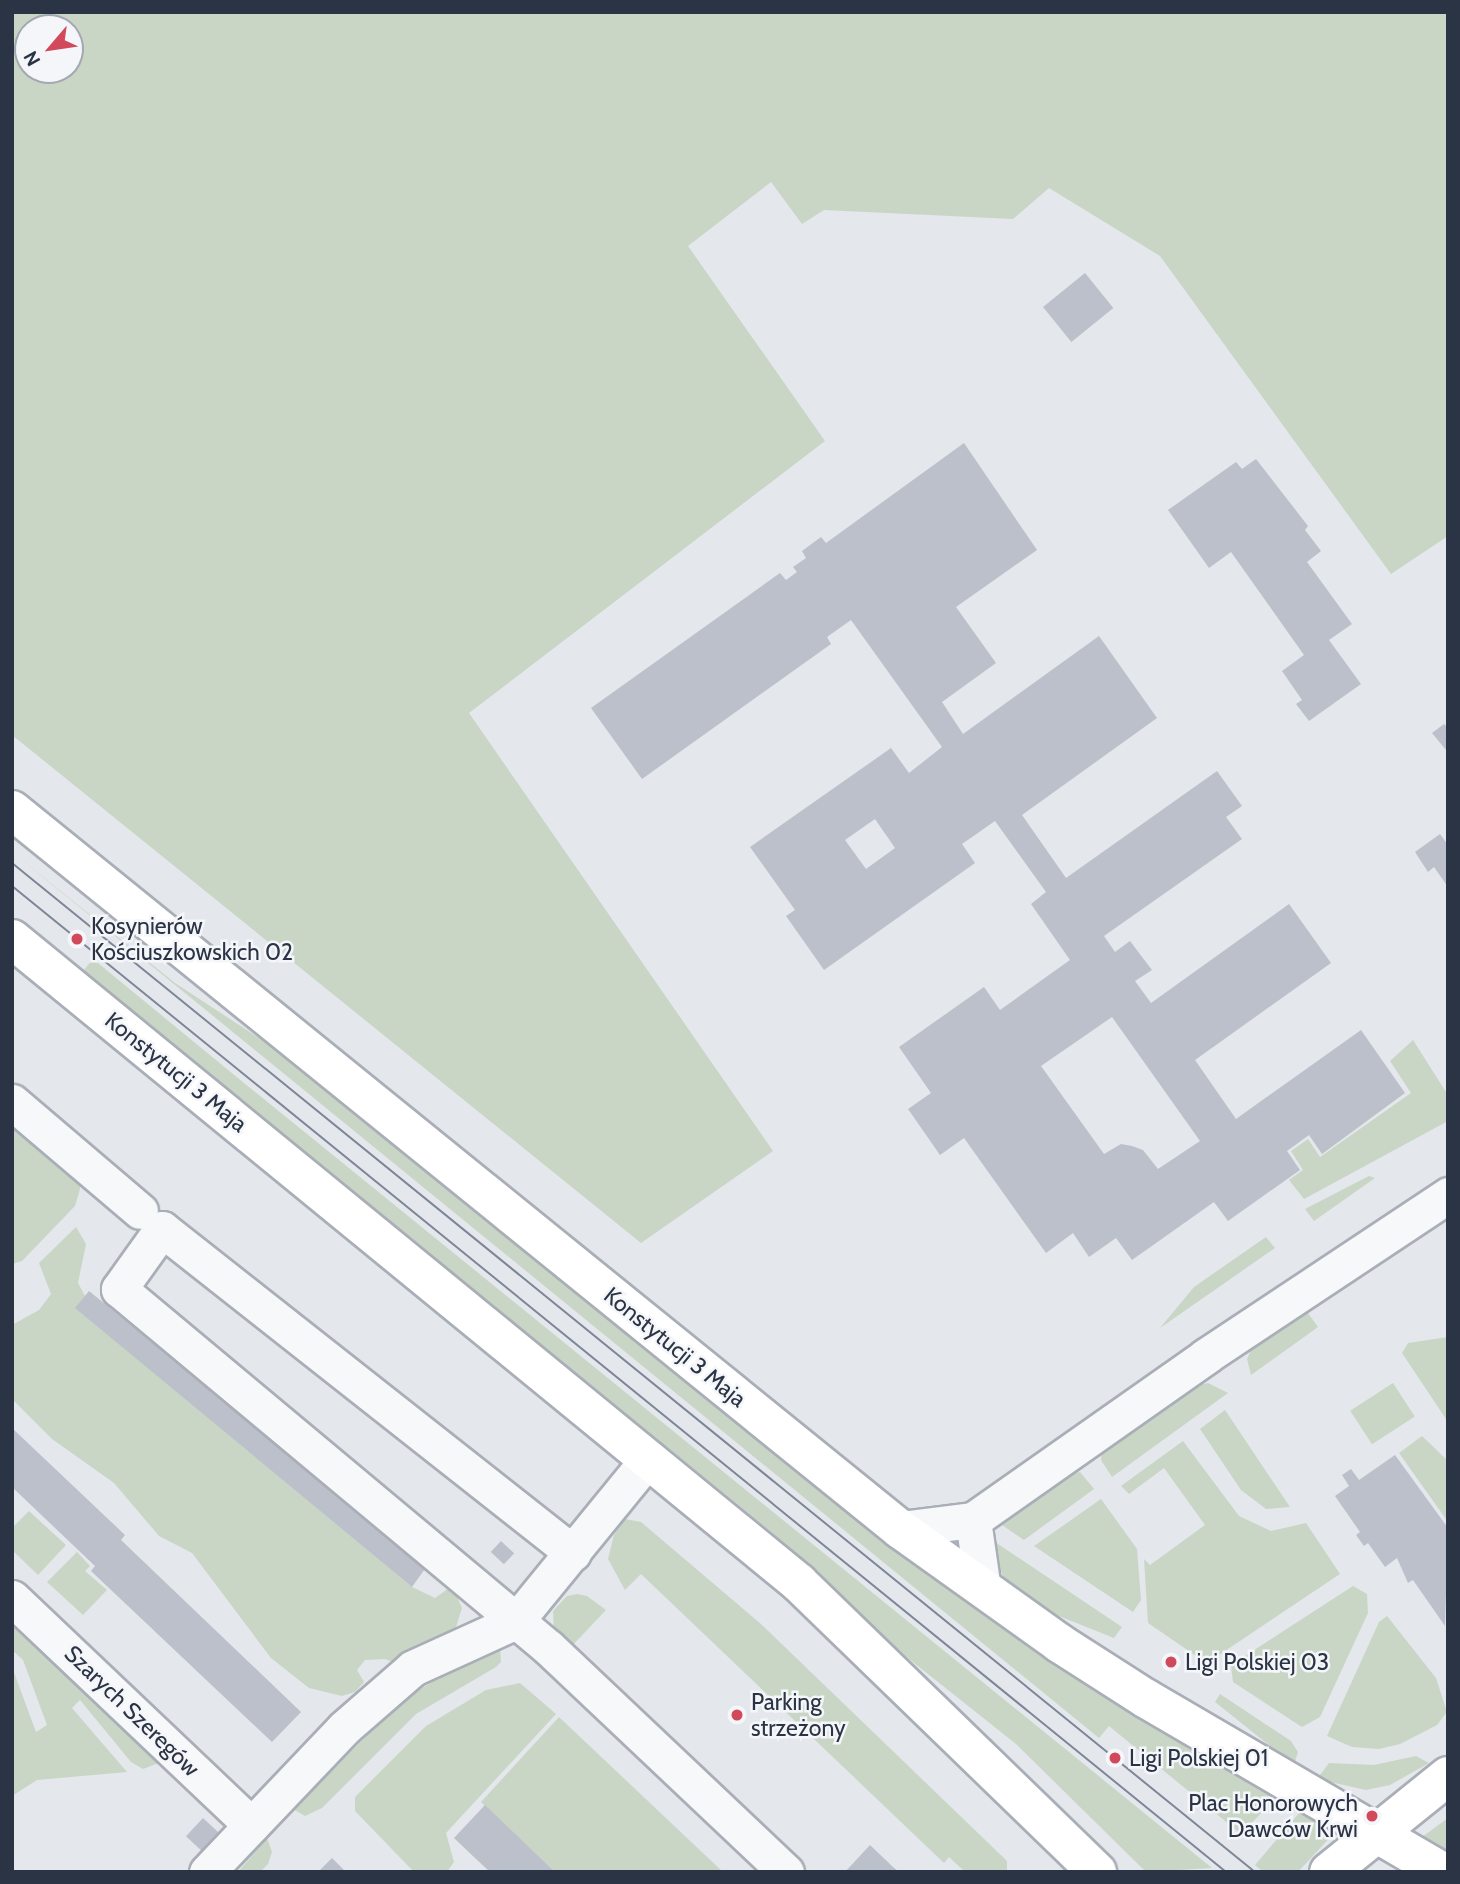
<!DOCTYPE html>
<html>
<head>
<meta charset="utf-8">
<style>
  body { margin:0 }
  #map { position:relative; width:1460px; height:1884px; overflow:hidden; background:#e4e7ec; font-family:Cabin,sans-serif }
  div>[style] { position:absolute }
  .green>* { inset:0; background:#c9d6c5; transform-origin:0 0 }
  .building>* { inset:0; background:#bbc0ca; transform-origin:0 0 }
  .roads { filter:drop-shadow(2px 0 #a9aeb7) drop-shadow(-2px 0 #a9aeb7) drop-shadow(0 2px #a9aeb7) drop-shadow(0 -2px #a9aeb7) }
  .street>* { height:35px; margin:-17.5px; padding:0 17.5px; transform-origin:17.5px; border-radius:17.5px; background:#f7f8fa }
  .secondary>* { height:38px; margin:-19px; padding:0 19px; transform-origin:19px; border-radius:19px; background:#fff }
  .tram>* { height:2px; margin:-1px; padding:0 1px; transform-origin:1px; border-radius:1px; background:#7d8696 }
  .dots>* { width:19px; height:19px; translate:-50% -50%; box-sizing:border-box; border:4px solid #f4f6f9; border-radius:50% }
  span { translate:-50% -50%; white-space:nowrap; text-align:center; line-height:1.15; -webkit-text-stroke:5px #f4f6f9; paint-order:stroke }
  .poi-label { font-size:23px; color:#2b3445 }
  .left { translate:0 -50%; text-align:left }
  .right { translate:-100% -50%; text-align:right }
  .street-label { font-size:23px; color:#2b3445 }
  .frame { position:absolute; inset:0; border:14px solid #2b3445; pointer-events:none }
  .north { position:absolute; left:14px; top:14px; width:70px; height:70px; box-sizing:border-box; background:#f4f6f9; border:2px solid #a4a8b1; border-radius:50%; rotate:241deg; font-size:19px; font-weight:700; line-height:28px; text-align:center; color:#2b3445 }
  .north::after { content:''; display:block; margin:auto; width:24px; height:32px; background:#d1495b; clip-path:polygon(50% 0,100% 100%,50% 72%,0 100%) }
</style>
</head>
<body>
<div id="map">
  <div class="green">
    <i style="clip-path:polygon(evenodd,12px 12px,1448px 12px,1448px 536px,1391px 574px,1160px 256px,1049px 188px,1013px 219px,824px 210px,802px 224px,771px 182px,688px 246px,825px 441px,469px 713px,773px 1151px,641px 1243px,12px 735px,12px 12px,28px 28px,70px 28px,70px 70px,28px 70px,28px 28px)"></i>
    <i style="clip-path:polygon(12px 852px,175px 983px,285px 1055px,952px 1591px,1140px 1718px,1275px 1799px,1241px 1834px,1109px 1726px,1099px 1738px)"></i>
    <i style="clip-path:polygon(93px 959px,233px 1074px,1212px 1868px,1146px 1872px,1016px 1744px,904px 1655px,770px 1531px,83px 971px)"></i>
    <i style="clip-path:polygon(1413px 1040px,1446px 1092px,1448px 1121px,1304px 1199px,1289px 1180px,1303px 1170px,1291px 1151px,1308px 1139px,1320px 1157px,1411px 1093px,1390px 1061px)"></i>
    <i style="clip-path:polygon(12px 1112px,80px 1175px,80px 1189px,75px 1206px,22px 1261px,12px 1264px)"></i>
    <i style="clip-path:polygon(1369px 1176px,1375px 1178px,1314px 1221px,1305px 1209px)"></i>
    <i style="clip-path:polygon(76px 1227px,86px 1244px,78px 1283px,85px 1296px,76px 1308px,412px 1587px,435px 1598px,452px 1586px,462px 1608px,455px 1630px,402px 1665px,385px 1659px,365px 1660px,357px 1670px,364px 1682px,355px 1692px,342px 1696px,309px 1688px,271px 1658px,192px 1553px,159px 1536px,114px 1483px,52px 1439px,12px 1399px,12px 1325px,39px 1310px,51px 1294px,39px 1263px)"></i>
    <i style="clip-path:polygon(1266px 1237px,1275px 1248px,1160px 1328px,1194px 1287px)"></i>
    <i style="clip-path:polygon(1305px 1309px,1318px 1327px,1251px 1375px,1247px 1359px,1253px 1345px)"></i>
    <i style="clip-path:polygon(1448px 1337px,1448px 1422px,1402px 1353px,1408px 1343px)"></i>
    <i style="clip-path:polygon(1208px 1383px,1228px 1393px,1112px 1477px,1101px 1460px,1102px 1451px,1195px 1386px)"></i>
    <i style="left:1393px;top:1383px;width:40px;height:51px;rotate:57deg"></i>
    <i style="clip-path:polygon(1225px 1410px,1290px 1507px,1266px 1509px,1241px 1490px,1200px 1429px)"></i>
    <i style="clip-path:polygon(1422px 1436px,1448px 1461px,1448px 1522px,1399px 1453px)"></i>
    <i style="clip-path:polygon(1183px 1441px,1239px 1516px,1271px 1531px,1306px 1523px,1340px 1574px,1219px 1655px,1202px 1660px,1148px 1623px,1144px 1559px,1150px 1565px,1205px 1525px,1164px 1468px,1129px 1494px,1121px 1486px)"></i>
    <i style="clip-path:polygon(1080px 1472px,1094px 1489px,1024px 1540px,1002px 1525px,1066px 1476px)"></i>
    <i style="clip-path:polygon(1101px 1499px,1137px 1549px,1141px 1600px,1133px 1612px,1034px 1546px)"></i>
    <i style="clip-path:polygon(29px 1511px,66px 1545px,38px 1575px,12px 1550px,12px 1528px)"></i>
    <i style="clip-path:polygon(625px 1519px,641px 1522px,761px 1624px,1007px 1861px,1007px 1872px,965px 1872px,949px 1857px,944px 1863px,641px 1574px,625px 1590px,608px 1559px,614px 1535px)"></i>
    <i style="clip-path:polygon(995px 1542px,1122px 1627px,1114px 1638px,1054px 1614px,1005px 1580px,996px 1561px)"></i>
    <i style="clip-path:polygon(77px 1552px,90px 1566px,85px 1571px,107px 1590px,83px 1615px,47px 1582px)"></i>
    <i style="clip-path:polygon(1353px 1586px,1367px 1594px,1368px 1613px,1320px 1717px,1302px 1727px,1233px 1682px,1231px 1665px)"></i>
    <i style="clip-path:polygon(577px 1594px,587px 1596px,606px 1610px,570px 1648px,554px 1631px,553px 1611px,567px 1596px)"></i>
    <i style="clip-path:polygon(12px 1608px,169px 1759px,143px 1769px,131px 1762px,80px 1700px,72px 1708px,127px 1772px,37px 1780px,12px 1796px,12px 1667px,36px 1732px,47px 1725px,23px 1660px,12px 1650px)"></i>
    <i style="clip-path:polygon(1387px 1616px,1436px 1678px,1447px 1712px,1437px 1725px,1400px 1744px,1379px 1749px,1352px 1747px,1327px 1736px,1379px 1622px)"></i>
    <i style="clip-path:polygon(500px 1648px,501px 1662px,496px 1667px,416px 1714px,322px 1808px,305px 1816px,293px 1809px,404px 1699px,470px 1659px)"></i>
    <i style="clip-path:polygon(520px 1683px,556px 1714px,446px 1833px,454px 1862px,447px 1872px,414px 1872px,355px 1811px,355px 1797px,426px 1726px,486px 1690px)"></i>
    <i style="clip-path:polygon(1220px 1694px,1291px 1741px,1298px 1752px,1294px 1765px,1215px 1702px)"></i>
    <i style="clip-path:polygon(559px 1717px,723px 1872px,555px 1872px,481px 1802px)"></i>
    <i style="clip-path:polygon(1416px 1756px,1429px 1763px,1390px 1785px,1366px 1790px,1317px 1779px,1329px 1763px,1374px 1765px)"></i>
    <i style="clip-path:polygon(1300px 1812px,1335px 1832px,1298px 1872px,1263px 1872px,1255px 1865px)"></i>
    <i style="clip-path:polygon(1448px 1818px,1448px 1852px,1422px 1837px)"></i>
    <i style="clip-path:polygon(267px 1838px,272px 1852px,268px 1864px,260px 1872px,238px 1872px)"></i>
  </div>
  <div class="building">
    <i style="left:1085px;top:273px;width:45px;height:54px;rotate:51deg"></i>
    <i style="clip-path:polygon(evenodd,964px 443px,1037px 550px,956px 607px,996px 663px,942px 702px,963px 734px,1099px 636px,1157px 718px,1022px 815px,1066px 878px,1217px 771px,1242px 806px,1226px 817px,1242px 839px,1104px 936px,1115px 952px,1130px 941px,1152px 970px,1135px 981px,1151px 1003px,1289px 904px,1331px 963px,1195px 1060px,1236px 1119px,1361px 1030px,1405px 1093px,1322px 1154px,1309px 1135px,1287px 1151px,1300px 1170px,1228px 1221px,1214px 1202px,1132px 1260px,1116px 1238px,1089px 1257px,1073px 1233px,1046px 1253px,964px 1138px,940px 1155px,908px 1109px,931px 1093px,899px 1047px,984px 987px,1000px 1010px,1070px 960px,1031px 904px,1046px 892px,995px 821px,962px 844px,975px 863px,824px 970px,786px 916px,795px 910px,750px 847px,891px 748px,909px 773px,942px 747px,851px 620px,827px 637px,831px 644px,642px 779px,591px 708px,780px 573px,786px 580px,797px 572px,793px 567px,806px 558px,802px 551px,821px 537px,826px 543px,964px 443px,875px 819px,895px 848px,866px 869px,845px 840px,875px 819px,964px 443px,1112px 1017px,1200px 1141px,1158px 1169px,1143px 1150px,1132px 1146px,1121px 1144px,1104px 1154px,1041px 1066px,1112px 1017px)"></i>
    <i style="clip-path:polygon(1256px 459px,1308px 526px,1305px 530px,1321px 551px,1307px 562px,1352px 624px,1329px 640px,1361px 684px,1309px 721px,1296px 704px,1302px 700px,1282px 671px,1304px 655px,1231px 552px,1209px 568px,1168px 510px,1236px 462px,1242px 469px)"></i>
    <i style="clip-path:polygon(1444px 724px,1448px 728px,1446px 750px,1432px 733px)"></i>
    <i style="clip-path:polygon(1440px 834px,1448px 845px,1448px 887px,1434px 867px,1428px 872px,1415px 852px)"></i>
    <i style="clip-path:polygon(89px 1291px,427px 1566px,412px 1587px,75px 1308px)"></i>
    <i style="clip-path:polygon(12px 1428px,125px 1535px,121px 1540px,301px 1712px,272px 1742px,91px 1571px,95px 1566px,12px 1487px)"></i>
    <i style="clip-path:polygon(1395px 1455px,1448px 1528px,1445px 1626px,1413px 1580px,1408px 1583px,1397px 1558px,1385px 1567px,1368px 1543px,1364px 1546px,1356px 1535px,1360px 1532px,1335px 1496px,1349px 1486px,1342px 1475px,1351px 1469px,1359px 1480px)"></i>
    <i style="left:501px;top:1541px;width:18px;height:15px;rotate:43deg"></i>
    <i style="clip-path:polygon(485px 1805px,555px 1872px,490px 1872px,475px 1858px,454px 1838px)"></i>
    <i style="left:203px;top:1818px;width:21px;height:25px;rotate:43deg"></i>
    <i style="clip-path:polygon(870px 1845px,893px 1867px,899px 1872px,845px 1872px)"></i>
    <i style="clip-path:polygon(332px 1858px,346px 1872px,318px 1872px)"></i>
  </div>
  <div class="roads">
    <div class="street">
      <i style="left:12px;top:1102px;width:168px;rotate:40.4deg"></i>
      <i style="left:973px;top:1520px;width:70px;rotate:81.8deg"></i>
      <i style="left:900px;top:1529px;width:74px;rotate:-7deg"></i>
      <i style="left:973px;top:1520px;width:285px;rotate:-35.1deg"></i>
      <i style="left:1206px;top:1356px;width:291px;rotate:-33.6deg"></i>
      <i style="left:573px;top:1553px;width:523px;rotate:-141.75deg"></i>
      <i style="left:162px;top:1229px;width:74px;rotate:125.6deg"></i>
      <i style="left:119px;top:1289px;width:560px;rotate:39.86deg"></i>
      <i style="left:549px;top:1648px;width:326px;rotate:43.4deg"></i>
      <i style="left:12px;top:1598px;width:330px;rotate:43.5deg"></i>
      <i style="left:207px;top:1872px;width:199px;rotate:-46.4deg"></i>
      <i style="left:344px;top:1728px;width:91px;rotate:-41deg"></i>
      <i style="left:413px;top:1668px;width:113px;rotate:-24.5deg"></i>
      <i style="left:516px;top:1621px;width:210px;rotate:-50.8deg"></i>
    </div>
    <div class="secondary">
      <i style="left:12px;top:810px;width:1143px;rotate:39deg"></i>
      <i style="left:900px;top:1529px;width:196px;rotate:35.6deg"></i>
      <i style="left:1059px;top:1643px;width:102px;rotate:32.6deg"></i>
      <i style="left:1145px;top:1698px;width:345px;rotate:30.3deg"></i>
      <i style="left:12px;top:939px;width:1017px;rotate:39.29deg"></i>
      <i style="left:799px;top:1583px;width:415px;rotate:44.1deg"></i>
      <i style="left:1329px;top:1872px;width:153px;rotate:-38.9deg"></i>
    </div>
  </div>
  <div class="tram">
    <i style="left:12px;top:863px;width:1601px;rotate:39.07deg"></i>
    <i style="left:12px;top:886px;width:1564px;rotate:39.08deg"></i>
  </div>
  <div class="dots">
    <i style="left:77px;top:939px;background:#d1495b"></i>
    <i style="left:1171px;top:1662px;background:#d1495b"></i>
    <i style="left:737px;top:1715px;background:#d1495b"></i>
    <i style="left:1115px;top:1758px;background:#d1495b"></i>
    <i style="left:1372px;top:1816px;background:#d1495b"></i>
  </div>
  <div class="poi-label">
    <span class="left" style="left:91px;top:939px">Kosynierów<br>Kościuszkowskich 02</span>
    <span class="left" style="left:1185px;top:1662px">Ligi Polskiej 03</span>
    <span class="left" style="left:751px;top:1715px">Parking<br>strzeżony</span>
    <span class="left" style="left:1129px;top:1758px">Ligi Polskiej 01</span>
    <span class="right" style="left:1358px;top:1816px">Plac Honorowych<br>Dawców Krwi</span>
  </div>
  <div class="street-label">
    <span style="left:176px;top:1072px;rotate:39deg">Konstytucji 3 Maja</span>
    <span style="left:675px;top:1347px;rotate:39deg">Konstytucji 3 Maja</span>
    <span style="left:132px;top:1711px;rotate:44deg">Szarych Szeregów</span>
  </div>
  <div class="frame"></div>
  <div class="north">N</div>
</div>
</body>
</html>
